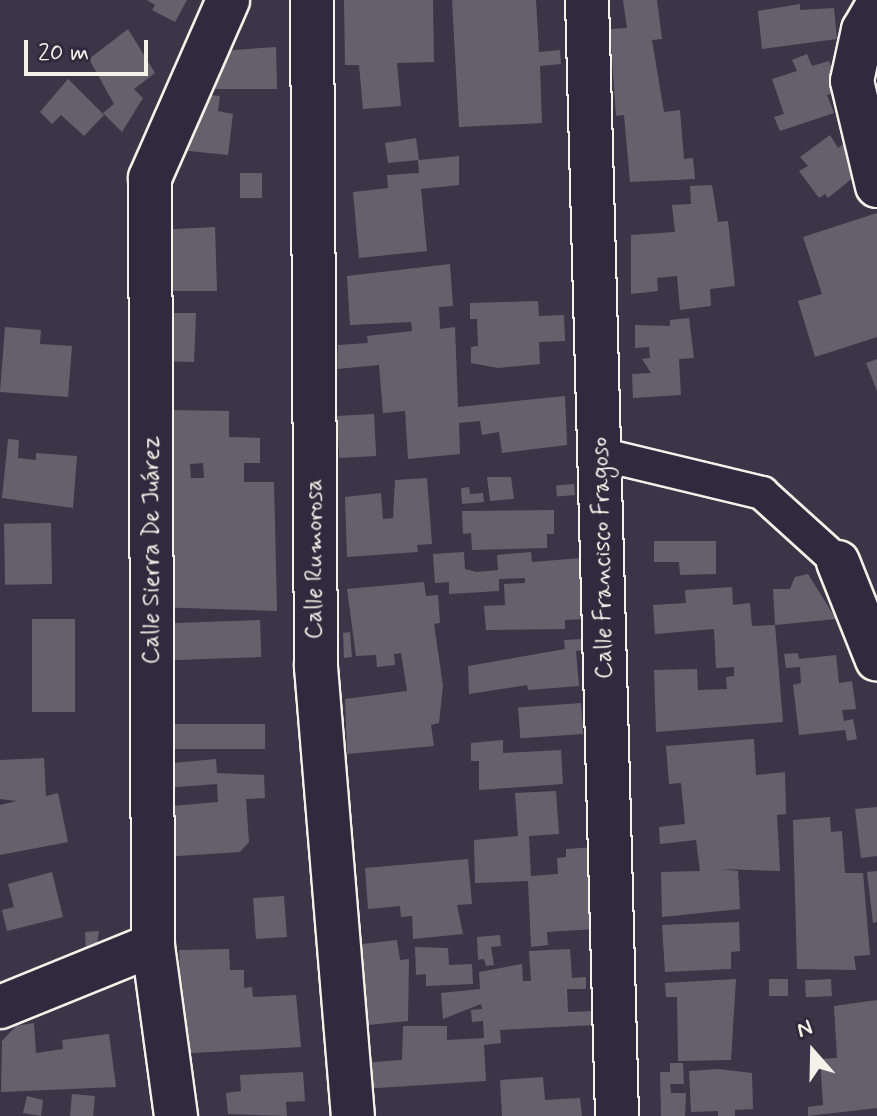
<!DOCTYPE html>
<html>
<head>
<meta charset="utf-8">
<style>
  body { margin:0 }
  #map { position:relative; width:877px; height:1116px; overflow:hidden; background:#3b3647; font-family:Mynerve,sans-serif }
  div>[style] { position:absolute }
  .building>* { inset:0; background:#65616c; transform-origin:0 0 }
  .roads { filter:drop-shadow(2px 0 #f4f1e8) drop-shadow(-2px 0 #f4f1e8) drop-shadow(0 2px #f4f1e8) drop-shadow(0 -2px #f4f1e8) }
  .pedestrian>* { height:32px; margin:-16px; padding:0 16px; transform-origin:16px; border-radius:16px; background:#2f2a3d }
  .minor>* { height:42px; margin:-21px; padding:0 21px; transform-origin:21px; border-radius:21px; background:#2f2a3d }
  span { translate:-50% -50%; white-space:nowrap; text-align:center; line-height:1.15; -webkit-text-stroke:8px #2f2a3d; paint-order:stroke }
  .street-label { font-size:24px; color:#f4f1e8 }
  .north { position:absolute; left:773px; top:1012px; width:80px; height:80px; -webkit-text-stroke:6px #2f2a3d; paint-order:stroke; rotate:340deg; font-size:22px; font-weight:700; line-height:32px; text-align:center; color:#f4f1e8 }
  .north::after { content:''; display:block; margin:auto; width:28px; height:36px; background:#f4f1e8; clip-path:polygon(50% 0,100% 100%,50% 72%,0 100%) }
  .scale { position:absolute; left:24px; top:40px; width:124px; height:36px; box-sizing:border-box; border:4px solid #f4f1e8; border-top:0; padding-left:10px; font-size:24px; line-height:28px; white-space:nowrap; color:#f4f1e8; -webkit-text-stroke:6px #2f2a3d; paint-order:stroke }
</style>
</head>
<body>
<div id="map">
  <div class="building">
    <i style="clip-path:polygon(147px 0,187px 0,175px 22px,152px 10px,155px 5px)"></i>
    <i style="clip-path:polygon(344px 0,433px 0,434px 62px,397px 63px,401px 106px,363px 109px,359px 65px,345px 65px)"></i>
    <i style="clip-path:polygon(452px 0,536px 0,539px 52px,560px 50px,561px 64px,540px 66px,542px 123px,459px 127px)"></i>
    <i style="clip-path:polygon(623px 0,657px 0,662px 39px,652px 40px,664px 112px,680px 110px,684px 159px,693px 158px,695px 179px,630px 182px,624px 115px,616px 116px,610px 29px,627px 28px)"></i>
    <i style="clip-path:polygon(800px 4px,800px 10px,834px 8px,837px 39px,762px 49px,758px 11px)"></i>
    <i style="clip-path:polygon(128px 29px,155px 73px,134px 89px,143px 98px,122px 132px,103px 113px,114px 104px,89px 59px)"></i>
    <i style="clip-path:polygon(276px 47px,277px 89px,191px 89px,220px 51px)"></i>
    <i style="clip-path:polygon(807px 54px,812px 66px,829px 61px,840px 91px,827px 95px,834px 113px,780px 131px,774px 117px,784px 114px,772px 79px,797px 71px,792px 60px)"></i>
    <i style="clip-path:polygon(68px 79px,104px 115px,84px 136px,61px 115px,52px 124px,40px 112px)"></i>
    <i style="clip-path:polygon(199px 94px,220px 96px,218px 111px,233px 114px,228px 155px,170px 149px)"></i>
    <i style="clip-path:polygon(830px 135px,838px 148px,846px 142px,860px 172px,828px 198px,825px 194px,819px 198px,799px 171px,808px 166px,800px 157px)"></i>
    <i style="clip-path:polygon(416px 138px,419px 160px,459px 156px,459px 185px,421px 189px,427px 251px,359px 258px,353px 192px,388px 188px,387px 175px,419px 173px,418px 160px,388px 163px,385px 143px)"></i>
    <i style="left:240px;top:173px;width:22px;height:25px"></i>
    <i style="clip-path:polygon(712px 185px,718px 222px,728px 221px,735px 286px,710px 289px,711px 306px,680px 310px,677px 276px,657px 278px,658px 291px,631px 294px,631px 235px,675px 232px,672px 205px,691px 204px,690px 186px)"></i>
    <i style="clip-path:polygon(877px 213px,877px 337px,815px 357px,798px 301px,822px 294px,803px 237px)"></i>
    <i style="clip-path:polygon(215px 227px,217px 291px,165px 291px,156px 230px)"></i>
    <i style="clip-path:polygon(450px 264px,453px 306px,439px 307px,440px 329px,455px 327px,458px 407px,565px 396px,567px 445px,502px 453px,499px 432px,482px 435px,480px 421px,459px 423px,460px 454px,408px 459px,405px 411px,383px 413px,379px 365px,337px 369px,338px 345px,368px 343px,367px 336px,412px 331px,411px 322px,350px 325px,347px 276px)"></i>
    <i style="clip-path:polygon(538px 301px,539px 316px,564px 315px,565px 341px,539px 342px,540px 364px,498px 368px,471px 363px,471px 347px,478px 346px,477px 319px,470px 319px,470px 303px)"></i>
    <i style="clip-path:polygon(153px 313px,196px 313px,194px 362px,159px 361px)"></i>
    <i style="clip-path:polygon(689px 318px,694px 358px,679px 359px,681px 395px,633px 398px,632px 374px,651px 373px,642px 359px,650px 358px,649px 347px,635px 348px,635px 325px,670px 326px,670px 320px)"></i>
    <i style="clip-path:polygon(5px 327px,41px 330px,40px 344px,72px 346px,68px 397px,0 392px)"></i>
    <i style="clip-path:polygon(877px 359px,877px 391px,866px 363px)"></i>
    <i style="clip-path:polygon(evenodd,169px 410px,229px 411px,229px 437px,260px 438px,260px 463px,244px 463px,244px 482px,274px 482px,277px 611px,153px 607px,169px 410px,203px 463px,204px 478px,191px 478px,190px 464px,203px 463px)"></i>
    <i style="left:374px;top:414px;width:42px;height:37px;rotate:87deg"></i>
    <i style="clip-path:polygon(8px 439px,19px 440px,18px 458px,36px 460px,36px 453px,77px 456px,73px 508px,2px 498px)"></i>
    <i style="clip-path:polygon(487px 477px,511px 477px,514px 499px,490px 501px)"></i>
    <i style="clip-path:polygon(427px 478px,432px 544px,417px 545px,418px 552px,347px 557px,345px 497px,381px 493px,383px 519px,393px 518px,395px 480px)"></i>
    <i style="left:574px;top:484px;width:11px;height:18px;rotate:85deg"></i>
    <i style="clip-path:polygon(469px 487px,470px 494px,483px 493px,484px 502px,462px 504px,461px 488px)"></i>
    <i style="clip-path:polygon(554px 510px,554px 534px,547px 534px,547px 548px,472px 550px,471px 533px,463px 534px,462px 511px)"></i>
    <i style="left:51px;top:523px;width:61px;height:47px;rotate:89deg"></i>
    <i style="clip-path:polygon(654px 541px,716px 541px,716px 574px,680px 575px,679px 562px,654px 562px)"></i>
    <i style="clip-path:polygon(464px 552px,465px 569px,477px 572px,498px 570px,497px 555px,531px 552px,532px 562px,582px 558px,584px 619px,565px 620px,565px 629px,486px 630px,484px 606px,505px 605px,504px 584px,525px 583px,525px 578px,499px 579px,499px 591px,449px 594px,449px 582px,435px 583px,433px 554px)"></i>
    <i style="clip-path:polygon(808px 574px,836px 619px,775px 625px,773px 589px,790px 589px,795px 577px)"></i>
    <i style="clip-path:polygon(424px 582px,426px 596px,438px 595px,440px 623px,434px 624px,443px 686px,439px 723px,431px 725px,434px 746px,347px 754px,345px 699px,407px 691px,401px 653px,394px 654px,395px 665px,377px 667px,376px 655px,356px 656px,347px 589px)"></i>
    <i style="clip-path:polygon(732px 587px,733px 605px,750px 603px,752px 626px,775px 625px,783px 722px,656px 732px,654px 670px,697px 669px,698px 690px,727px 689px,726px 677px,734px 676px,734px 667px,716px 668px,714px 629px,655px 634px,653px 605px,686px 603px,685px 590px)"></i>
    <i style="left:32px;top:619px;width:43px;height:93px"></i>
    <i style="left:260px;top:620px;width:37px;height:107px;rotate:88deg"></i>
    <i style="clip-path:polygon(350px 632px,352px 657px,344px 658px,343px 633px)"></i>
    <i style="clip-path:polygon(584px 639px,585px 650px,576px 651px,579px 686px,528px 690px,527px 685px,469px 694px,468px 666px,565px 649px,564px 640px)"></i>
    <i style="clip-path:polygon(798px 653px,799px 659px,836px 655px,839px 683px,852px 681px,856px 709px,842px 710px,844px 721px,853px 719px,857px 739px,847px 741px,845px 730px,799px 735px,793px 685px,801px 683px,800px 667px,786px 668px,784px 654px)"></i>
    <i style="left:581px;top:703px;width:31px;height:63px;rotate:86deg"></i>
    <i style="left:265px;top:724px;width:25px;height:93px;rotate:90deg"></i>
    <i style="clip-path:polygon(754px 739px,756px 775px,785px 772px,786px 814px,777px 815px,780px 871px,721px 869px,738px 871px,740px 909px,662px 917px,661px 872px,700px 871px,696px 840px,660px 844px,659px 827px,685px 824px,681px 783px,669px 784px,666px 746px)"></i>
    <i style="clip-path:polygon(503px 740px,503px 753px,561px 750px,563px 784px,479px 790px,479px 761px,471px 761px,471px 743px)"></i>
    <i style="clip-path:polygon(44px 758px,46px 796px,58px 793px,68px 842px,0 855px,0 805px,17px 801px,0 799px,0 760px)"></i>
    <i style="clip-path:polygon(216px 759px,217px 773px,264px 775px,265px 798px,246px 799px,249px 842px,240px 852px,162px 857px,159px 807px,218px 802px,217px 784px,164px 788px,162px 764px)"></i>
    <i style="clip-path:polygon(556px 791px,559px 834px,529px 836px,531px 876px,558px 874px,557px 858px,566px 857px,566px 849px,596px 847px,595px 929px,547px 932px,548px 945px,531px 947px,528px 881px,475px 883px,474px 840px,518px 836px,515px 793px)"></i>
    <i style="clip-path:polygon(877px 807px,877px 856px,861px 858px,855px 809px)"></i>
    <i style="clip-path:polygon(830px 817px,831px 832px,842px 831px,845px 873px,863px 873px,870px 955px,854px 956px,856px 970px,797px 969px,793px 820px)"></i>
    <i style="clip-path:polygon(468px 859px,472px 904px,457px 905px,463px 934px,413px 939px,412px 916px,401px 917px,400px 906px,368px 909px,365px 868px)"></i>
    <i style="clip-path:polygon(877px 871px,877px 922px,873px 923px,867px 872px)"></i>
    <i style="clip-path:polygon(52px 872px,63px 917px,7px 931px,2px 910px,14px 907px,8px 884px)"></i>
    <i style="left:284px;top:896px;width:41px;height:31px;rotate:86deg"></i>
    <i style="clip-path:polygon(739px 922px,740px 951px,731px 952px,731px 969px,665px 972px,662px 925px)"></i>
    <i style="clip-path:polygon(99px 931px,97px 945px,86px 953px,85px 932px)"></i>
    <i style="clip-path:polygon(500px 935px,501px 946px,491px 947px,494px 965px,486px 966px,484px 959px,478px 960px,477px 937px)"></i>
    <i style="clip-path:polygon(397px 940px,400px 960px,409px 959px,408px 1021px,358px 1026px,353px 945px)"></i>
    <i style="clip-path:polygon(415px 947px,448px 948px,449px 965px,472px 964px,473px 984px,426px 986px,426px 974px,416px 975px)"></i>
    <i style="clip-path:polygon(229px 949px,230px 970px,244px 970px,244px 988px,252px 987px,253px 997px,296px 995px,301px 1047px,176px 1054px,170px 974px,180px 974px,179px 950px)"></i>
    <i style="clip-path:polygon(570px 949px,572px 978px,586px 977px,586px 989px,567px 989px,568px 1012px,595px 1011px,595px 1025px,500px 1030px,501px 1043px,484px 1045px,486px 1081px,362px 1089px,360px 1063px,402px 1060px,403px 1026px,447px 1026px,447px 1040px,484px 1038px,483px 1021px,472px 1022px,471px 1010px,482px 1009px,481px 1004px,443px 1019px,441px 993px,480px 989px,479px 972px,522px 964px,523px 981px,531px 981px,529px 951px)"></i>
    <i style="clip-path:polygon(736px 979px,731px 1060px,678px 1061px,677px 997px,666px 997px,665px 983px)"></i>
    <i style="left:788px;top:979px;width:17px;height:19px;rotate:90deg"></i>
    <i style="left:831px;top:979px;width:17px;height:26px;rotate:87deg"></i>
    <i style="clip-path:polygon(877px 1000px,877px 1108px,808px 1116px,808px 1107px,823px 1105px,820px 1059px,837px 1058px,834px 1006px)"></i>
    <i style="clip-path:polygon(34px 1023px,36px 1053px,63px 1049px,62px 1040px,109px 1034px,116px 1087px,1px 1092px,2px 1041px,16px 1026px)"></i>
    <i style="clip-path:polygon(670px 1063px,683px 1063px,684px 1084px,670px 1084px,671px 1093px,686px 1093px,685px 1116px,661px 1116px,660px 1072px,670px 1072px)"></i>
    <i style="clip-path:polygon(718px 1069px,752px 1073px,753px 1109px,735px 1110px,735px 1116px,718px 1116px,718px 1111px,691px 1112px,689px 1071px)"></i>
    <i style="clip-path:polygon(303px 1072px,305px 1101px,286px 1102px,287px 1116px,228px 1114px,226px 1093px,241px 1091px,240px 1075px)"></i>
    <i style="clip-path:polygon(543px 1077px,545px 1100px,580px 1098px,582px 1116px,502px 1116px,500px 1080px)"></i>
    <i style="left:72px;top:1094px;width:23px;height:22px;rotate:5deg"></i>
    <i style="clip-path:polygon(27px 1096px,43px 1100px,41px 1116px,23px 1113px)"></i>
  </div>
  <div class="roads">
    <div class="pedestrian">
      <i style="left:600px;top:454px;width:167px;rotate:13.5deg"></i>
      <i style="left:762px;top:493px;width:103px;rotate:42.2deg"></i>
    </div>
    <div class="minor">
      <i style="left:312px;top:0;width:667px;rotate:89.66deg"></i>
      <i style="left:316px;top:667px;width:451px;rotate:85.3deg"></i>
      <i style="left:587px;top:0;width:1116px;rotate:88.46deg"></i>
      <i style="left:877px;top:6px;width:28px;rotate:120deg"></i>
      <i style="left:863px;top:30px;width:52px;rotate:102.2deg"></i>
      <i style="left:852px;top:81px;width:108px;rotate:76.6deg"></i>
      <i style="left:838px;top:562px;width:105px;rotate:68.3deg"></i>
      <i style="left:0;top:1007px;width:165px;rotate:-22.1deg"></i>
      <i style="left:176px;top:1116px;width:173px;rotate:-97.7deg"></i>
      <i style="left:153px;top:945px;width:767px;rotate:-90.22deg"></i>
      <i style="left:150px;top:178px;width:194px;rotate:-66.3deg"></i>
    </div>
  </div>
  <div class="street-label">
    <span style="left:152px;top:550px;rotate:-90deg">Calle Sierra De Juárez</span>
    <span style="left:603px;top:558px;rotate:-91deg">Calle Francisco Fragoso</span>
    <span style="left:315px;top:559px;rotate:-90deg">Calle Rumorosa</span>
  </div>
  <div class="north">N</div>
  <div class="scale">20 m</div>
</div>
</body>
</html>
